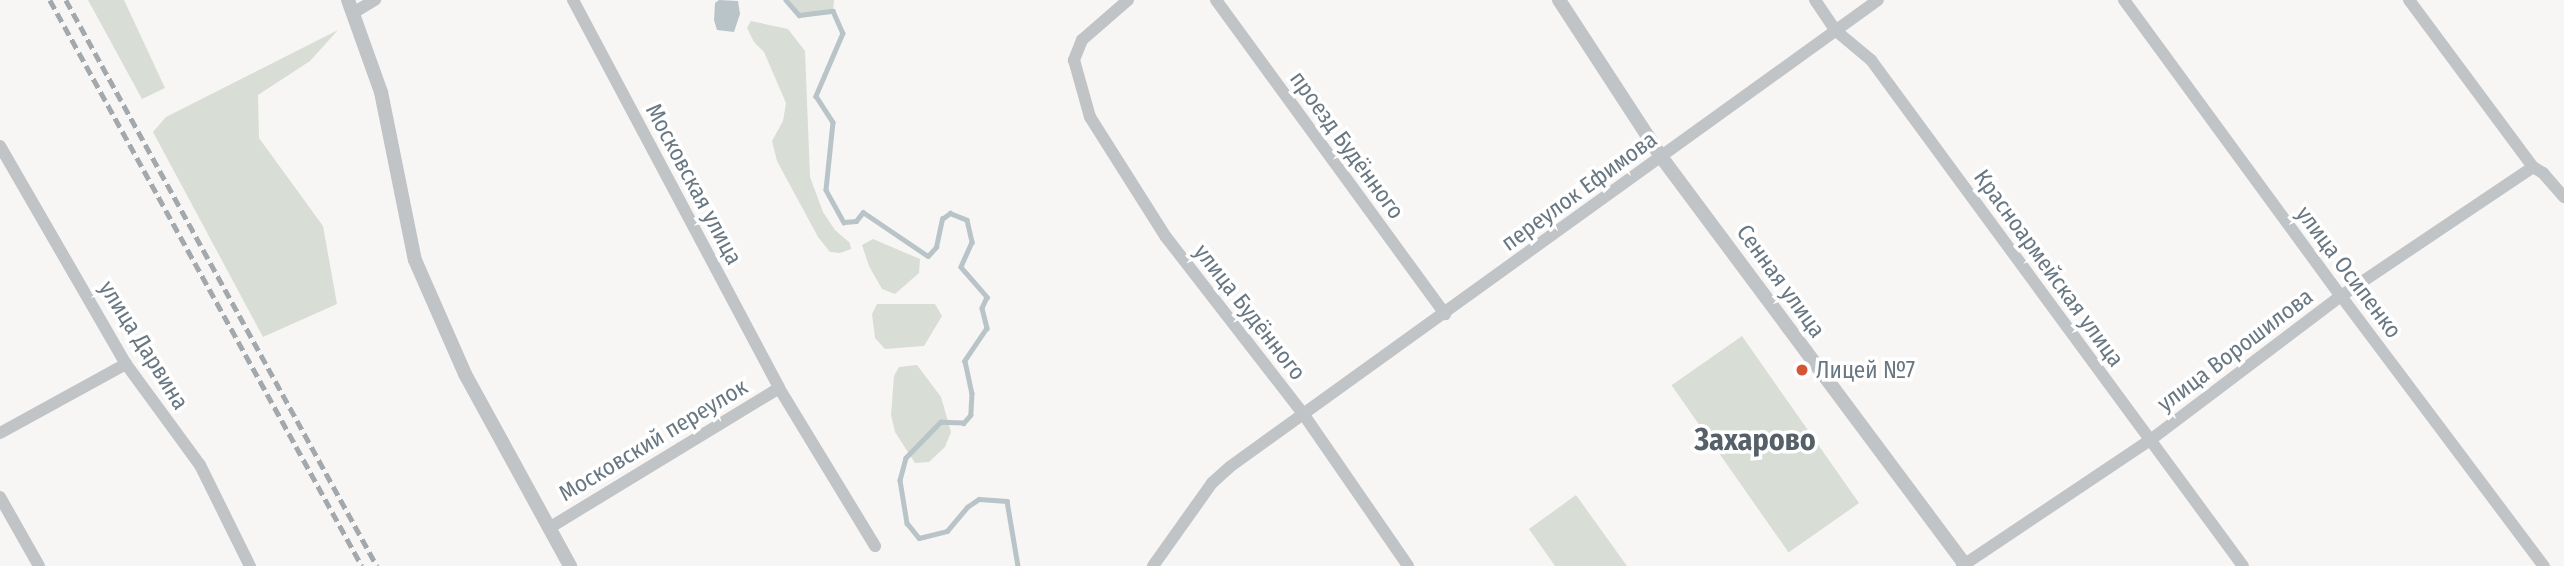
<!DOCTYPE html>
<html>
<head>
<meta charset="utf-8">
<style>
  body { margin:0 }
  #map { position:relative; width:2564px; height:566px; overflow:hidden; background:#f7f6f4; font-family:"Fira Sans Condensed",sans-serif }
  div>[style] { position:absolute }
  .green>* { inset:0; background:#d8ddd5; transform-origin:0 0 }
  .water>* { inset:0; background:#b9c4c8 }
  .stream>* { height:4.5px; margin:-2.25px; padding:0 2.25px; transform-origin:2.25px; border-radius:2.25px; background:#b9c4c8 }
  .minor>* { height:12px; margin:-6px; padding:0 6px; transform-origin:6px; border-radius:6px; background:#c0c4c7 }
  .tertiary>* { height:14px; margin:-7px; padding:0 7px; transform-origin:7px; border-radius:7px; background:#c0c4c7 }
  .rail>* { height:4.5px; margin-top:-2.25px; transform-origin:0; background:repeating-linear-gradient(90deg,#a2a8ac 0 10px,transparent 0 15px) }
  .dots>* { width:19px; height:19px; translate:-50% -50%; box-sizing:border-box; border:4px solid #fff; border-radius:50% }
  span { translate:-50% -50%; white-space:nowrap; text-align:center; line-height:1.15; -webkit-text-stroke:7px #fff; paint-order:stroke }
  .street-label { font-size:23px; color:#687782 }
  .poi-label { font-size:23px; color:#687782 }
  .left { translate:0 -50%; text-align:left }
  .district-label { font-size:30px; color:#556068; font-weight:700 }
</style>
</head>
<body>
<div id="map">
  <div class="green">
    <i style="clip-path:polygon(88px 0,124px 0,165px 88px,142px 99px)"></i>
    <i style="clip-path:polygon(783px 0,834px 0,833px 11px,799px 15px)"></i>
    <i style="clip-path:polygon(751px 21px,788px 29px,805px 51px,810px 177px,823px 212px,835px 230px,850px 243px,851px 249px,840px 253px,830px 252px,818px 237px,777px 161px,772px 141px,783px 121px,786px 103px,764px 52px,754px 42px,747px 28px)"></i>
    <i style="clip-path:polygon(338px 30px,310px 61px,258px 95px,259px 138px,323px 226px,337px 304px,263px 337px,153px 132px,166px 117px)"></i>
    <i style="clip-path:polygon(873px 239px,920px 259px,919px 273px,895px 294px,882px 289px,869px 266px,862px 245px)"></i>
    <i style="clip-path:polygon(877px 304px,935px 304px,942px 316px,924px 346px,885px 349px,875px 338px,872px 314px)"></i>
    <i style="left:1742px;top:336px;width:204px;height:86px;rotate:55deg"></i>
    <i style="clip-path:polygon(917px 365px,941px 397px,951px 432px,945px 447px,929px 462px,915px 463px,895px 432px,891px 415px,894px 376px,899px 367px)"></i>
    <i style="clip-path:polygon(1576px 495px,1627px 566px,1555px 566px,1529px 529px)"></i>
  </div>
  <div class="water">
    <i style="clip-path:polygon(719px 0,738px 1px,740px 14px,734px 32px,717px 30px,714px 20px,715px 3px)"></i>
  </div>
  <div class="stream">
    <i style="left:786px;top:0;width:20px;rotate:49deg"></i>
    <i style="left:799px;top:15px;width:34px;rotate:-7deg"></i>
    <i style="left:833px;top:11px;width:24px;rotate:66deg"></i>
    <i style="left:843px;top:33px;width:69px;rotate:113.2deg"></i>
    <i style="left:816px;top:96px;width:31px;rotate:57deg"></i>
    <i style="left:833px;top:122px;width:68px;rotate:95.9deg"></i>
    <i style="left:826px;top:190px;width:37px;rotate:61deg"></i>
    <i style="left:844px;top:222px;width:12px;rotate:-5deg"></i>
    <i style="left:856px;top:221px;width:11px;rotate:-52deg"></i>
    <i style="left:863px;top:212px;width:78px;rotate:34.1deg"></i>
    <i style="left:928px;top:256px;width:12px;rotate:-48deg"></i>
    <i style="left:936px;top:247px;width:29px;rotate:-78deg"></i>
    <i style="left:942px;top:219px;width:10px;rotate:-37deg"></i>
    <i style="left:950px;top:213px;width:18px;rotate:22deg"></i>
    <i style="left:967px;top:220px;width:23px;rotate:77deg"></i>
    <i style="left:972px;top:242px;width:27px;rotate:114deg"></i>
    <i style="left:961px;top:267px;width:40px;rotate:49deg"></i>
    <i style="left:987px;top:297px;width:12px;rotate:114deg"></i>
    <i style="left:982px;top:308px;width:21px;rotate:76deg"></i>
    <i style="left:987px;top:328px;width:40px;rotate:124deg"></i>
    <i style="left:965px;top:361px;width:33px;rotate:78deg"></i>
    <i style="left:972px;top:393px;width:22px;rotate:93deg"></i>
    <i style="left:971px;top:415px;width:11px;rotate:131deg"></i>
    <i style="left:964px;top:423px;width:23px;rotate:-178deg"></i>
    <i style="left:941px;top:422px;width:50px;rotate:134.2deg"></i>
    <i style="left:906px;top:458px;width:23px;rotate:105deg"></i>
    <i style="left:900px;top:480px;width:44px;rotate:80.8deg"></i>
    <i style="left:907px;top:523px;width:19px;rotate:51deg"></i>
    <i style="left:919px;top:538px;width:29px;rotate:-14deg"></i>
    <i style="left:947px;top:531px;width:31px;rotate:-50deg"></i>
    <i style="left:967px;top:507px;width:14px;rotate:-34deg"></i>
    <i style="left:979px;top:499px;width:28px;rotate:4deg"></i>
    <i style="left:1007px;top:501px;width:66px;rotate:80.4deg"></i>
  </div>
  <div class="minor">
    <i style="left:573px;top:0;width:439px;rotate:62deg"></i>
    <i style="left:779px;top:388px;width:185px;rotate:58.7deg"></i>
    <i style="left:1128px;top:0;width:61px;rotate:139deg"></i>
    <i style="left:1082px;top:40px;width:22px;rotate:112deg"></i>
    <i style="left:1074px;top:60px;width:59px;rotate:74.3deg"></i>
    <i style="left:1090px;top:117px;width:142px;rotate:57.7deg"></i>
    <i style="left:1166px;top:237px;width:225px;rotate:52.2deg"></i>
    <i style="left:1304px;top:415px;width:183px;rotate:55.4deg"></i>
    <i style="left:1216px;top:0;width:389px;rotate:53.9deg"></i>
    <i style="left:1815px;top:0;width:36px;rotate:56deg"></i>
    <i style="left:1835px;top:30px;width:47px;rotate:39.8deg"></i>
    <i style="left:1871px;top:60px;width:628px;rotate:53.68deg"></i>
    <i style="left:2124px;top:0;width:367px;rotate:53.8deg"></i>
    <i style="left:2341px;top:296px;width:338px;rotate:53.1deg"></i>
    <i style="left:2409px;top:0;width:208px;rotate:53.4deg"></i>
    <i style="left:2533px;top:167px;width:12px;rotate:31deg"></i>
    <i style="left:2543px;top:173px;width:32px;rotate:49deg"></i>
    <i style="left:353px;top:13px;width:26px;rotate:-31deg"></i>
    <i style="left:0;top:146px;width:252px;rotate:60deg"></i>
    <i style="left:126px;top:364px;width:125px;rotate:53.8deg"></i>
    <i style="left:200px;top:465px;width:113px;rotate:63.7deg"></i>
    <i style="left:0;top:433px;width:144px;rotate:-28.7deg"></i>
    <i style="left:0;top:497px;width:79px;rotate:60.5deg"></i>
    <i style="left:549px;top:528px;width:269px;rotate:-31.3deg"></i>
    <i style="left:1153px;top:566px;width:102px;rotate:-54.6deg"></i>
    <i style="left:1212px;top:483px;width:25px;rotate:-42deg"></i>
    <i style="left:1231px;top:466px;width:797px;rotate:-35.76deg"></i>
    <i style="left:1962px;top:566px;width:225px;rotate:-33.8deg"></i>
    <i style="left:2149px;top:441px;width:241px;rotate:-37.1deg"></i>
    <i style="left:2341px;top:296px;width:231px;rotate:-33.9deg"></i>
  </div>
  <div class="tertiary">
    <i style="left:348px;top:0;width:98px;rotate:70.3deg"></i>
    <i style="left:381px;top:92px;width:171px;rotate:78.6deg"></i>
    <i style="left:415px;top:260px;width:124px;rotate:66.3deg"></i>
    <i style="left:465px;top:374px;width:219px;rotate:61.3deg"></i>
    <i style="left:1559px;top:0;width:189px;rotate:56.9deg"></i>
    <i style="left:1662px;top:158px;width:509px;rotate:53.31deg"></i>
  </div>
  <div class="rail">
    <i style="left:50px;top:0;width:646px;rotate:61.13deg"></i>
    <i style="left:66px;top:0;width:646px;rotate:61.21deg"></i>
  </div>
  <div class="dots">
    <i style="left:1802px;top:370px;background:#d55535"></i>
  </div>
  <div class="street-label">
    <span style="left:1347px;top:145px;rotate:54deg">проезд Будённого</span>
    <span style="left:694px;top:184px;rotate:62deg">Московская улица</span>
    <span style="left:1579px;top:191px;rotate:-36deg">переулок Ефимова</span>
    <span style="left:2049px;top:268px;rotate:54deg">Красноармейская улица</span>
    <span style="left:2349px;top:272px;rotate:53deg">улица Осипенко</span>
    <span style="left:1781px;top:281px;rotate:54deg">Сенная улица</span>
    <span style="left:1250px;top:312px;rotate:52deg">улица Будённого</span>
    <span style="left:144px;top:345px;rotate:58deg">улица Дарвина</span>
    <span style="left:2235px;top:350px;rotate:-37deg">улица Ворошилова</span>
    <span style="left:653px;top:440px;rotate:-31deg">Московский переулок</span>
  </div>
  <div class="poi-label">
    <span class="left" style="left:1816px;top:370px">Лицей №7</span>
  </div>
  <div class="district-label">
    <span style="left:1755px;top:440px">Захарово</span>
  </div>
</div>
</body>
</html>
